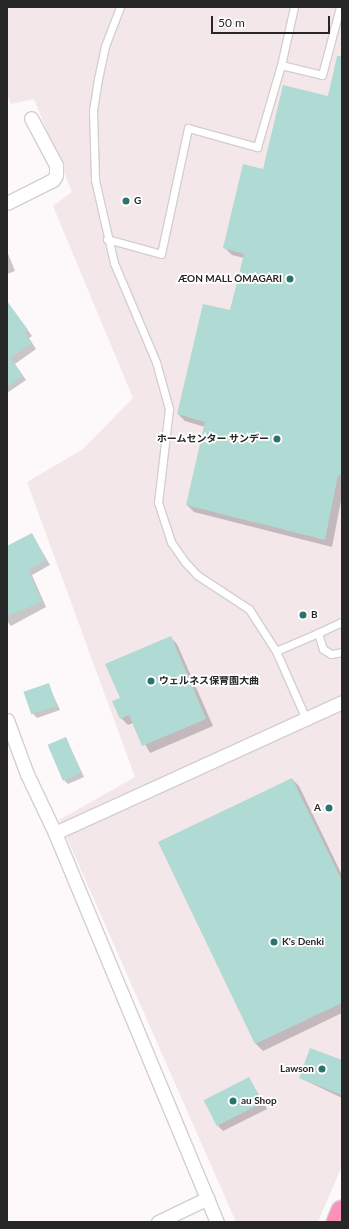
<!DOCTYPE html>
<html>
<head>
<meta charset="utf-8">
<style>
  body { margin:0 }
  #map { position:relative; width:349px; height:1229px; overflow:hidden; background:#fdf8fa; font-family:Lato,"Noto Sans JP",sans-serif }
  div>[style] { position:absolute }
  .built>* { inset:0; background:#f4e7ea }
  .shadow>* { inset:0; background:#0003 }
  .building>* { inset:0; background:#b0dad4; transform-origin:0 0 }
  .roads { filter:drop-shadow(1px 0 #d3cfd0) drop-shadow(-1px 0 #d3cfd0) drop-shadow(0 1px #d3cfd0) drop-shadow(0 -1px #d3cfd0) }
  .service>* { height:7px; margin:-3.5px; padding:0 3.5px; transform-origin:3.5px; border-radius:3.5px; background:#fff }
  .minor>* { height:13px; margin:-6.5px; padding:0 6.5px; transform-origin:6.5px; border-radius:6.5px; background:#fff }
  .trunk>* { height:22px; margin:-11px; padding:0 11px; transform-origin:11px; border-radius:11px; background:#fc90ba }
  .dots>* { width:11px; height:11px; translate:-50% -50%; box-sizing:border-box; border:2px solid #fff; border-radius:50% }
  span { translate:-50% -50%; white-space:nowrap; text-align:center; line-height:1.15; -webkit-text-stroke:3.5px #fff; paint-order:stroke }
  .poi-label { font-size:10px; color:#282727; font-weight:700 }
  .left { translate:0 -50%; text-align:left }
  .right { translate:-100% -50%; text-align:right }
  .frame { position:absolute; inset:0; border:8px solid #282727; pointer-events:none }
  .scale { position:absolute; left:211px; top:16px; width:119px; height:18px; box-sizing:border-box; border:2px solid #282727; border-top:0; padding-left:5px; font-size:12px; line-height:14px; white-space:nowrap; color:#282727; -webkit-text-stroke:3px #fff; paint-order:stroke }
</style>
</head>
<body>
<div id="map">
  <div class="built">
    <i style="clip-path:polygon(7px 7px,342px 7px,342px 1166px,318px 1222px,236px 1222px,59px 820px,135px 777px,27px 482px,83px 449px,133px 398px,53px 206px,72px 192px,34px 99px,11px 104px,7px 94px)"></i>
  </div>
  <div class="shadow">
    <i style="clip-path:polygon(342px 62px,342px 496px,332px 547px,194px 512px,187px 505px,205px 427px,185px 421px,178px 414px,231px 311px,244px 258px,232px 255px,225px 248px,264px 170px,328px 97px)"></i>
    <i style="clip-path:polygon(7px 251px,15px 271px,7px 274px)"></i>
    <i style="clip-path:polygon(11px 307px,32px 336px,29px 338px,36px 349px,15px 364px,26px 380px,7px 393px,7px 310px)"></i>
    <i style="clip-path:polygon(32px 534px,50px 565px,32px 575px,46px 607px,11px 626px,7px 621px,7px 549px)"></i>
    <i style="clip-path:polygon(170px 637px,177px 644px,213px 726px,150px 753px,133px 723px,128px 725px,121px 718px,121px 699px)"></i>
    <i style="clip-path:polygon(48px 684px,60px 710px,37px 718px,33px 714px)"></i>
    <i style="clip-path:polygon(66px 738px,84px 777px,68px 784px,64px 780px)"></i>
    <i style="clip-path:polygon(292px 779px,299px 786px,342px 875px,342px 1013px,263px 1051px,256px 1044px,159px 843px)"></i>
    <i style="clip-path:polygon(342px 1062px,342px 1098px,300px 1078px)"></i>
    <i style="clip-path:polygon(249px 1078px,267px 1109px,223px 1131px,218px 1126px)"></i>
  </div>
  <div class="building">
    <i style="clip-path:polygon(337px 56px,342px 56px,342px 476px,338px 475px,325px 540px,186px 505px,205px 422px,177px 414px,203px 304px,230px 310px,244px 254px,223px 248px,243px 164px,263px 169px,283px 85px,328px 96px)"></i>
    <i style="clip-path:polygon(7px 301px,28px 330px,24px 332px,32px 343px,10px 358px,23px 376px,7px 387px)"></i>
    <i style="clip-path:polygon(32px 533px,46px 560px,28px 570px,42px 602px,7px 616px,7px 546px)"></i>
    <i style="clip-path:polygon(171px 636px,206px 719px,142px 746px,129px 715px,120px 719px,112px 701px,120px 698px,105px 664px)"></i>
    <i style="left:49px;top:683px;width:24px;height:27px;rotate:71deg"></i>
    <i style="left:66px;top:737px;width:39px;height:20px;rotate:67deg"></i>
    <i style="clip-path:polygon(292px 778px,342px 881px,342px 1003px,255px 1044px,158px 842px)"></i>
    <i style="clip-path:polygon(310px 1048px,342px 1060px,342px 1095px,299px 1078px)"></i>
    <i style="left:249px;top:1077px;width:29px;height:51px;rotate:63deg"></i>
  </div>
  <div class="roads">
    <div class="service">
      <i style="left:120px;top:7px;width:42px;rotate:111deg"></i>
      <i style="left:105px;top:46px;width:34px;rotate:102deg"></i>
      <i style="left:98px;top:79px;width:32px;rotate:99deg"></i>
      <i style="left:93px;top:111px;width:69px;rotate:88.3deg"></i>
      <i style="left:95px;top:180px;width:85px;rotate:77.1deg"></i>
      <i style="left:114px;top:263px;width:108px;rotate:67deg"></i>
      <i style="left:156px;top:362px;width:49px;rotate:74.5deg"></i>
      <i style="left:169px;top:409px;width:94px;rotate:96.7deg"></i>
      <i style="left:158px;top:502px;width:42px;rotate:72deg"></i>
      <i style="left:171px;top:542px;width:24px;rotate:55deg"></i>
      <i style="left:185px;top:562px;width:18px;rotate:47deg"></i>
      <i style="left:197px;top:575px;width:62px;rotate:33.2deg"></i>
      <i style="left:249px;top:609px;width:50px;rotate:57.3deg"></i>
      <i style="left:294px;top:7px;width:59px;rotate:102.6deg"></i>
      <i style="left:281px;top:65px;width:42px;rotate:13.7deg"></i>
      <i style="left:322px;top:75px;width:70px;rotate:-75.2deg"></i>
      <i style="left:107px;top:239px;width:56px;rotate:15.5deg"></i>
      <i style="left:161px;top:254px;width:129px;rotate:-77.9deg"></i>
      <i style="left:188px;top:128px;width:72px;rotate:15.4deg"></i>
      <i style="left:257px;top:147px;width:85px;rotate:-73.7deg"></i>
      <i style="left:318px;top:633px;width:26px;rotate:-25deg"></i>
      <i style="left:306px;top:719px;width:74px;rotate:-113.8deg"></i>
      <i style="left:276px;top:651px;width:46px;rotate:-23.2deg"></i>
      <i style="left:318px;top:633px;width:17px;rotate:73deg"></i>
      <i style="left:323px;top:649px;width:9px;rotate:32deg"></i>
      <i style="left:331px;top:654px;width:11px;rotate:-10deg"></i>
    </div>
    <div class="minor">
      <i style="left:7px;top:203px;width:51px;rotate:-26.6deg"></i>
      <i style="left:53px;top:180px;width:6px;rotate:-59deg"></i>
      <i style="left:56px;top:175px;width:10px;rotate:-90deg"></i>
      <i style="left:56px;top:165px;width:53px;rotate:-118deg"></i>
      <i style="left:7px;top:720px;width:58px;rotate:69.7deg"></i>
      <i style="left:27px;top:774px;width:65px;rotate:64.6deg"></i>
      <i style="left:55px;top:833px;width:421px;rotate:67.4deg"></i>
      <i style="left:55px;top:833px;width:315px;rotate:-24.5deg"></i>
      <i style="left:158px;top:1222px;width:55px;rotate:-25.6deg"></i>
    </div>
    <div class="trunk">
      <i style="left:338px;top:1222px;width:11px;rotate:-68deg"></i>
    </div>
  </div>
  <div class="dots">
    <i style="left:126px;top:201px;background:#2b736d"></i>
    <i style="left:290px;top:279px;background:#2b736d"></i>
    <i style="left:277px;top:439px;background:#2b736d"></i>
    <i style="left:303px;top:615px;background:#2b736d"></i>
    <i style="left:151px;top:681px;background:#2b736d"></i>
    <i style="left:329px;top:808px;background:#2b736d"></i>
    <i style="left:274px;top:942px;background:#2b736d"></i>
    <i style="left:322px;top:1069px;background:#2b736d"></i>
    <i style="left:233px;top:1101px;background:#2b736d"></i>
  </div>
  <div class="poi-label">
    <span class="left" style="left:134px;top:201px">G</span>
    <span class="right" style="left:282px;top:279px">ÆON MALL ŌMAGARI</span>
    <span class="right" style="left:269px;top:439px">ホームセンター サンデー</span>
    <span class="left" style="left:311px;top:615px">B</span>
    <span class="left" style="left:159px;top:681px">ウェルネス保育園大曲</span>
    <span class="right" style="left:321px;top:808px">A</span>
    <span class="left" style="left:282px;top:942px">K's Denki</span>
    <span class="right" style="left:314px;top:1069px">Lawson</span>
    <span class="left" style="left:241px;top:1101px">au Shop</span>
  </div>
  <div class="frame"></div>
  <div class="scale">50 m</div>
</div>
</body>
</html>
